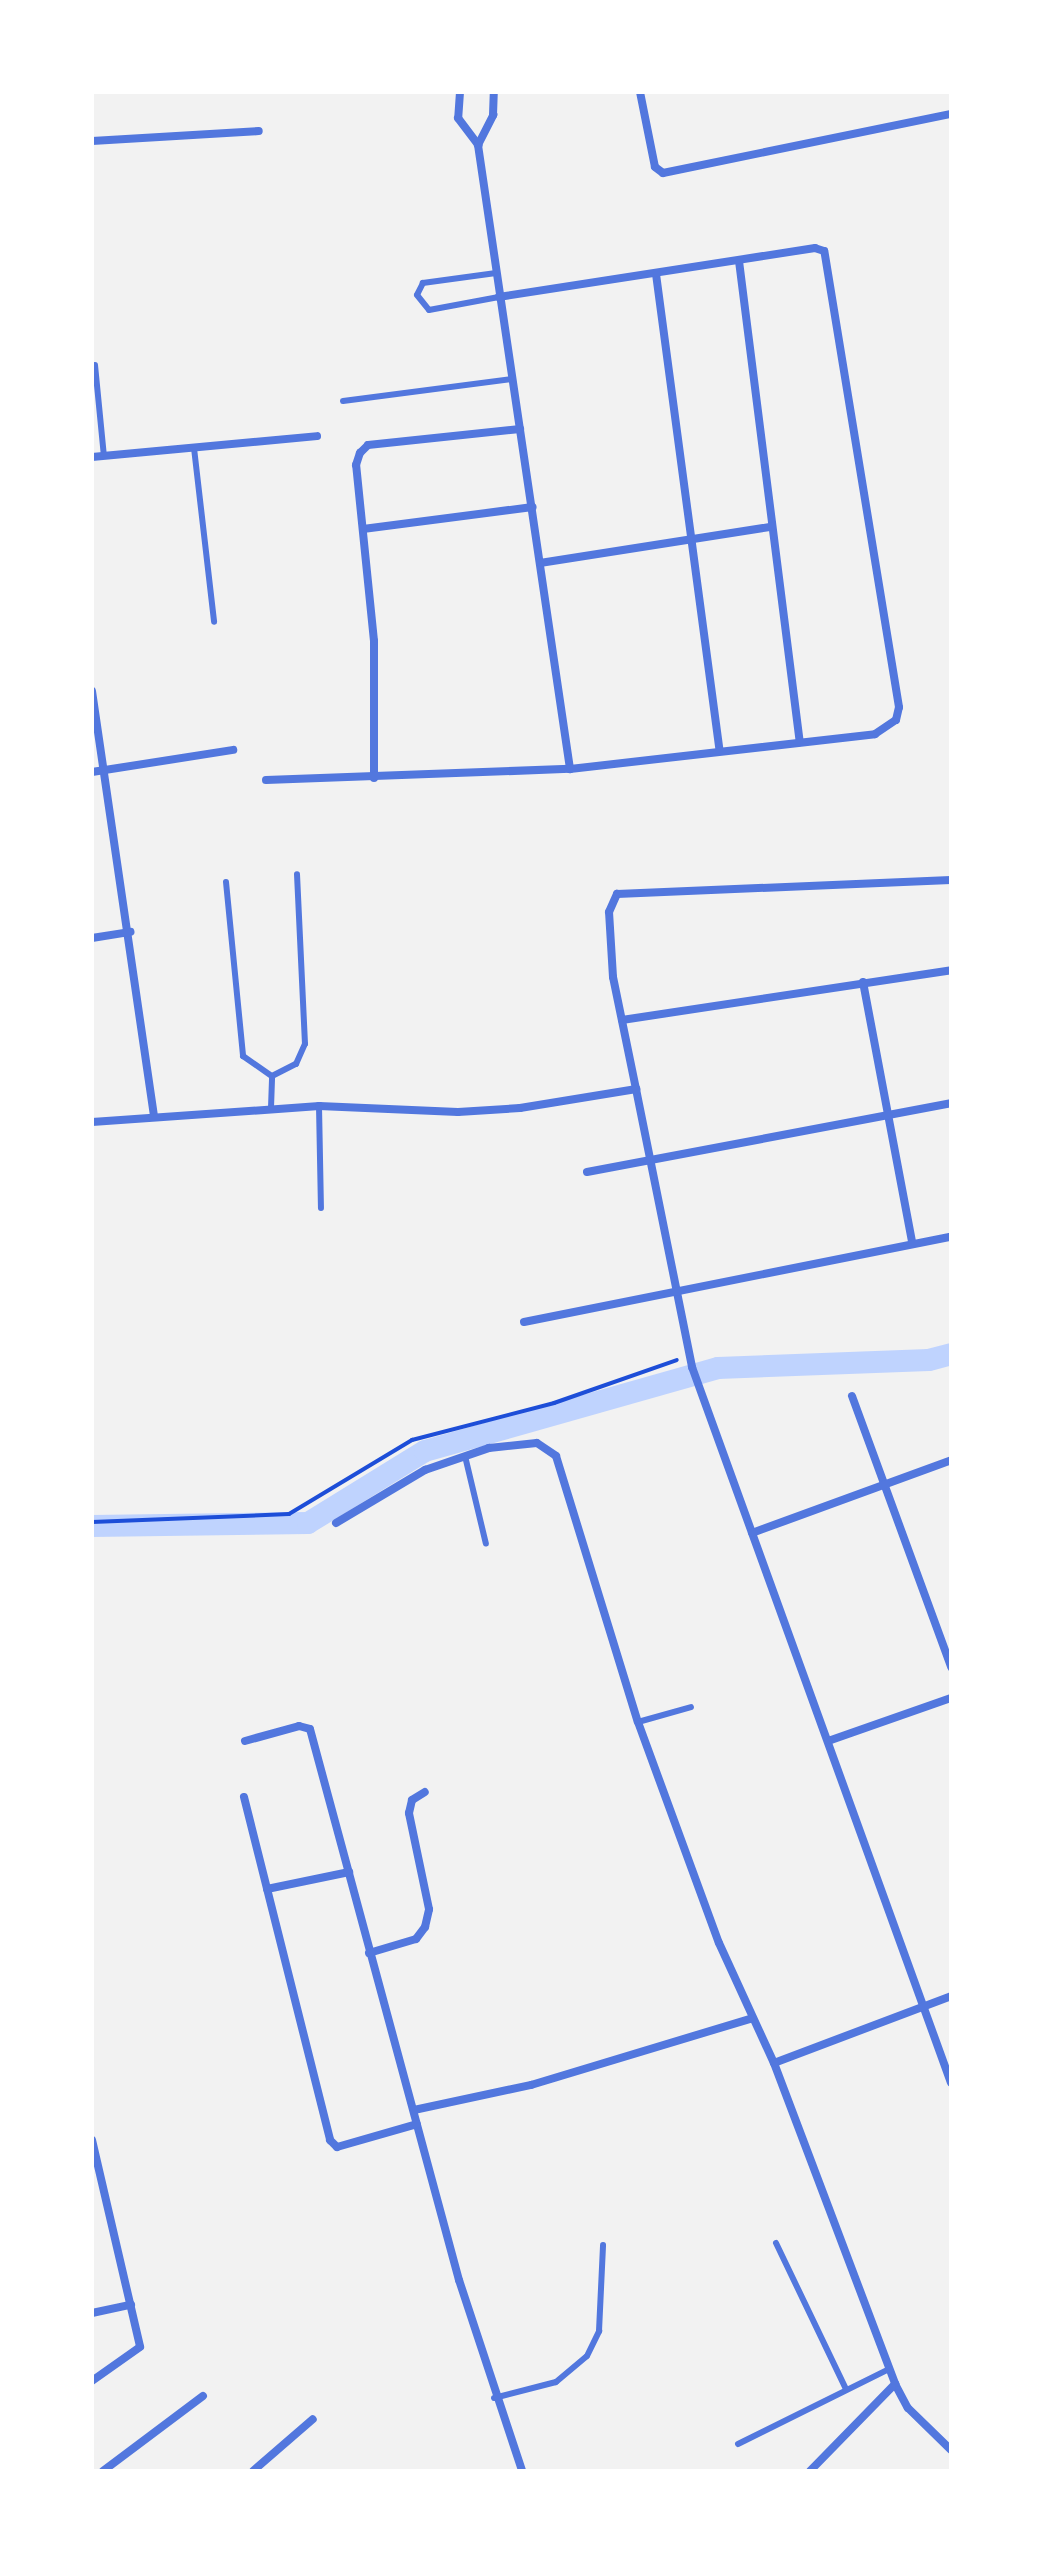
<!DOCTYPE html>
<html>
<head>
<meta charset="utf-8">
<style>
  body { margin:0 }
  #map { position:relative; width:1043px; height:2563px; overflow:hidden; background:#f2f2f2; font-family:"Titillium Web",sans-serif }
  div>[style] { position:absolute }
  .canal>* { height:22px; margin:-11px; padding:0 11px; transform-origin:11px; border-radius:11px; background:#bfd3fe }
  .path>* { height:4px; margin:-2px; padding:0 2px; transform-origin:2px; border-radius:2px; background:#1d4ed8 }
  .service>* { height:6px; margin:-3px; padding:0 3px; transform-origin:3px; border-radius:3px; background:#5277de }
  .minor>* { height:8px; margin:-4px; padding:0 4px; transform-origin:4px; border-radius:4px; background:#5277de }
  span { translate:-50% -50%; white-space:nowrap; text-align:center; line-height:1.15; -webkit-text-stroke:6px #fff; paint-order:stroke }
  .frame { position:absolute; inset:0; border:94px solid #fff; pointer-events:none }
</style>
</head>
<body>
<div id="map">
  <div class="canal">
    <i style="left:92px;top:1526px;width:216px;rotate:-0.8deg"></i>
    <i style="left:308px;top:1523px;width:137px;rotate:-31.6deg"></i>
    <i style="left:425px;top:1451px;width:305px;rotate:-15.8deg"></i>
    <i style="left:718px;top:1368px;width:211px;rotate:-2.2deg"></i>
    <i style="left:929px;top:1360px;width:23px;rotate:-15deg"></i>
  </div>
  <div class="path">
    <i style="left:92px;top:1522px;width:197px;rotate:-2.3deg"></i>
    <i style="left:289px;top:1514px;width:144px;rotate:-31deg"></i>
    <i style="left:412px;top:1440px;width:147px;rotate:-14.6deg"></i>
    <i style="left:554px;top:1403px;width:130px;rotate:-19.3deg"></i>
  </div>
  <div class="service">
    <i style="left:496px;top:273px;width:74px;rotate:172.2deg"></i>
    <i style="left:423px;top:283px;width:13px;rotate:117deg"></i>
    <i style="left:417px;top:295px;width:19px;rotate:51deg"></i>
    <i style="left:429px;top:310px;width:71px;rotate:-10.5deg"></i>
    <i style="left:95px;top:365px;width:91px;rotate:84.4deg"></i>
    <i style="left:343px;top:401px;width:170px;rotate:-7.4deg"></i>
    <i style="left:194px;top:448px;width:175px;rotate:83.4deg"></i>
    <i style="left:226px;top:882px;width:175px;rotate:84.4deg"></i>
    <i style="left:243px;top:1056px;width:35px;rotate:35deg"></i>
    <i style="left:272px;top:1076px;width:27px;rotate:-27deg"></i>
    <i style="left:296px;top:1064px;width:22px;rotate:-66deg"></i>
    <i style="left:305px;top:1044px;width:170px;rotate:-92.7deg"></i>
    <i style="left:319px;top:1106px;width:102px;rotate:88.9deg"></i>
    <i style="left:271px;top:1108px;width:32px;rotate:-88deg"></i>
    <i style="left:465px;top:1456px;width:90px;rotate:76.6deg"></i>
    <i style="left:638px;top:1722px;width:55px;rotate:-15.8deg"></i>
    <i style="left:776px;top:2243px;width:162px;rotate:64.4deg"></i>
    <i style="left:494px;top:2398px;width:64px;rotate:-14.5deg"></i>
    <i style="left:556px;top:2382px;width:40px;rotate:-40deg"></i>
    <i style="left:587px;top:2356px;width:28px;rotate:-64deg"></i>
    <i style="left:599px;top:2331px;width:86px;rotate:-87.3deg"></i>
    <i style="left:738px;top:2444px;width:169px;rotate:-26.4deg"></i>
  </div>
  <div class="minor">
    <i style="left:460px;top:92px;width:26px;rotate:94deg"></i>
    <i style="left:458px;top:118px;width:34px;rotate:53deg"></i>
    <i style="left:478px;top:145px;width:631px;rotate:81.61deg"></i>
    <i style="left:640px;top:92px;width:76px;rotate:78.7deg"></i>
    <i style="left:655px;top:167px;width:10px;rotate:37deg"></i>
    <i style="left:663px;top:173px;width:294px;rotate:-11.6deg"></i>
    <i style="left:92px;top:141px;width:167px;rotate:-3.4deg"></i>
    <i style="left:478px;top:145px;width:34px;rotate:-63deg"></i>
    <i style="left:493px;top:115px;width:23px;rotate:-88deg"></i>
    <i style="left:739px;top:261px;width:485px;rotate:82.8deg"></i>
    <i style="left:656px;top:274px;width:481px;rotate:82.4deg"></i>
    <i style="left:92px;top:457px;width:226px;rotate:-5.3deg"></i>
    <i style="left:363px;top:529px;width:171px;rotate:-7.4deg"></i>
    <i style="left:540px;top:563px;width:234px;rotate:-8.9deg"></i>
    <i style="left:92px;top:691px;width:428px;rotate:81.7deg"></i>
    <i style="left:92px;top:772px;width:143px;rotate:-8.9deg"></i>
    <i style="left:374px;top:778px;width:137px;rotate:-90deg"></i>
    <i style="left:374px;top:641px;width:177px;rotate:-95.8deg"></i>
    <i style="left:356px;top:465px;width:13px;rotate:-72deg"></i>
    <i style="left:360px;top:453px;width:11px;rotate:-45deg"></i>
    <i style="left:368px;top:445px;width:153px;rotate:-6deg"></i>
    <i style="left:266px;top:780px;width:304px;rotate:-2.1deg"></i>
    <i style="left:570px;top:769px;width:307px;rotate:-6.5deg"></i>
    <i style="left:875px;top:734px;width:25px;rotate:-34deg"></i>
    <i style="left:896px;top:720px;width:13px;rotate:-77deg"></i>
    <i style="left:899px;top:707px;width:462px;rotate:-99.3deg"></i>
    <i style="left:824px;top:251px;width:9px;rotate:-162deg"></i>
    <i style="left:815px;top:248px;width:320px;rotate:171.2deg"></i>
    <i style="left:92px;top:938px;width:39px;rotate:-9deg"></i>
    <i style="left:863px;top:982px;width:265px;rotate:79.3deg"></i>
    <i style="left:622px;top:1020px;width:333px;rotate:-8.6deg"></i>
    <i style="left:636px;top:1089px;width:114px;rotate:-101.6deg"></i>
    <i style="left:613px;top:977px;width:65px;rotate:-93.5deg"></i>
    <i style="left:609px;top:912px;width:20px;rotate:-66deg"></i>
    <i style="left:617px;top:894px;width:334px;rotate:-2.4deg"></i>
    <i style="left:92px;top:1122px;width:228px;rotate:-4deg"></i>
    <i style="left:319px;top:1106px;width:139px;rotate:2.5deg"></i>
    <i style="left:458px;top:1112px;width:62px;rotate:-3.7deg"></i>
    <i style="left:520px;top:1108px;width:118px;rotate:-9.3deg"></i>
    <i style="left:636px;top:1089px;width:284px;rotate:78.6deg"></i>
    <i style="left:692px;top:1367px;width:761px;rotate:70.11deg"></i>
    <i style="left:587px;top:1172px;width:370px;rotate:-10.7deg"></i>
    <i style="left:524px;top:1322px;width:435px;rotate:-11.3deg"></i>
    <i style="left:852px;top:1396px;width:289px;rotate:69.9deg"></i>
    <i style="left:336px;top:1523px;width:104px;rotate:-30.8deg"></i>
    <i style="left:425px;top:1470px;width:68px;rotate:-19deg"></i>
    <i style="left:489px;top:1448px;width:48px;rotate:-5.9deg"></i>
    <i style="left:537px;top:1443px;width:23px;rotate:34deg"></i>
    <i style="left:556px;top:1456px;width:278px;rotate:72.9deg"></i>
    <i style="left:638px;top:1722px;width:235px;rotate:69.9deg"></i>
    <i style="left:719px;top:1943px;width:132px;rotate:65.4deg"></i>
    <i style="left:774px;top:2063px;width:343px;rotate:69.3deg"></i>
    <i style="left:895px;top:2384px;width:27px;rotate:62deg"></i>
    <i style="left:908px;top:2408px;width:60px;rotate:44.3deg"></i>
    <i style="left:752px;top:1533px;width:212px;rotate:-20.1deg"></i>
    <i style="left:831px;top:1740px;width:127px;rotate:-19.3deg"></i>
    <i style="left:245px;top:1741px;width:56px;rotate:-15.5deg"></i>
    <i style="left:299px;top:1726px;width:11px;rotate:15deg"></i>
    <i style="left:310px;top:1729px;width:571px;rotate:74.87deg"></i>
    <i style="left:459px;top:2280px;width:201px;rotate:71.7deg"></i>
    <i style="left:244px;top:1797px;width:354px;rotate:75.9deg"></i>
    <i style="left:330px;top:2140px;width:10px;rotate:45deg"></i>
    <i style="left:337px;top:2147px;width:83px;rotate:-16deg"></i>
    <i style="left:267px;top:1889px;width:84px;rotate:-11.7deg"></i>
    <i style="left:369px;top:1953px;width:49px;rotate:-16.6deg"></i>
    <i style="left:416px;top:1939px;width:15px;rotate:-53deg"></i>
    <i style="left:425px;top:1927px;width:18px;rotate:-77deg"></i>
    <i style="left:429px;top:1909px;width:98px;rotate:-101.8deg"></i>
    <i style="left:409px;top:1813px;width:13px;rotate:-77deg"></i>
    <i style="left:412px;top:1800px;width:15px;rotate:-32deg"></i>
    <i style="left:774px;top:2063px;width:189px;rotate:-20.7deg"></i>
    <i style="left:414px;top:2110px;width:120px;rotate:-12.1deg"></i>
    <i style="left:531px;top:2085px;width:229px;rotate:-16.8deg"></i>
    <i style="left:92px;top:2140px;width:212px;rotate:76.9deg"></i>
    <i style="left:140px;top:2347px;width:59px;rotate:144.7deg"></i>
    <i style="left:92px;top:2313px;width:40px;rotate:-12deg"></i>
    <i style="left:103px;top:2471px;width:125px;rotate:-36.9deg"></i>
    <i style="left:253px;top:2471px;width:79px;rotate:-40.9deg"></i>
    <i style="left:810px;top:2471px;width:122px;rotate:-45.7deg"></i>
  </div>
  <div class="frame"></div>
</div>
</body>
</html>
